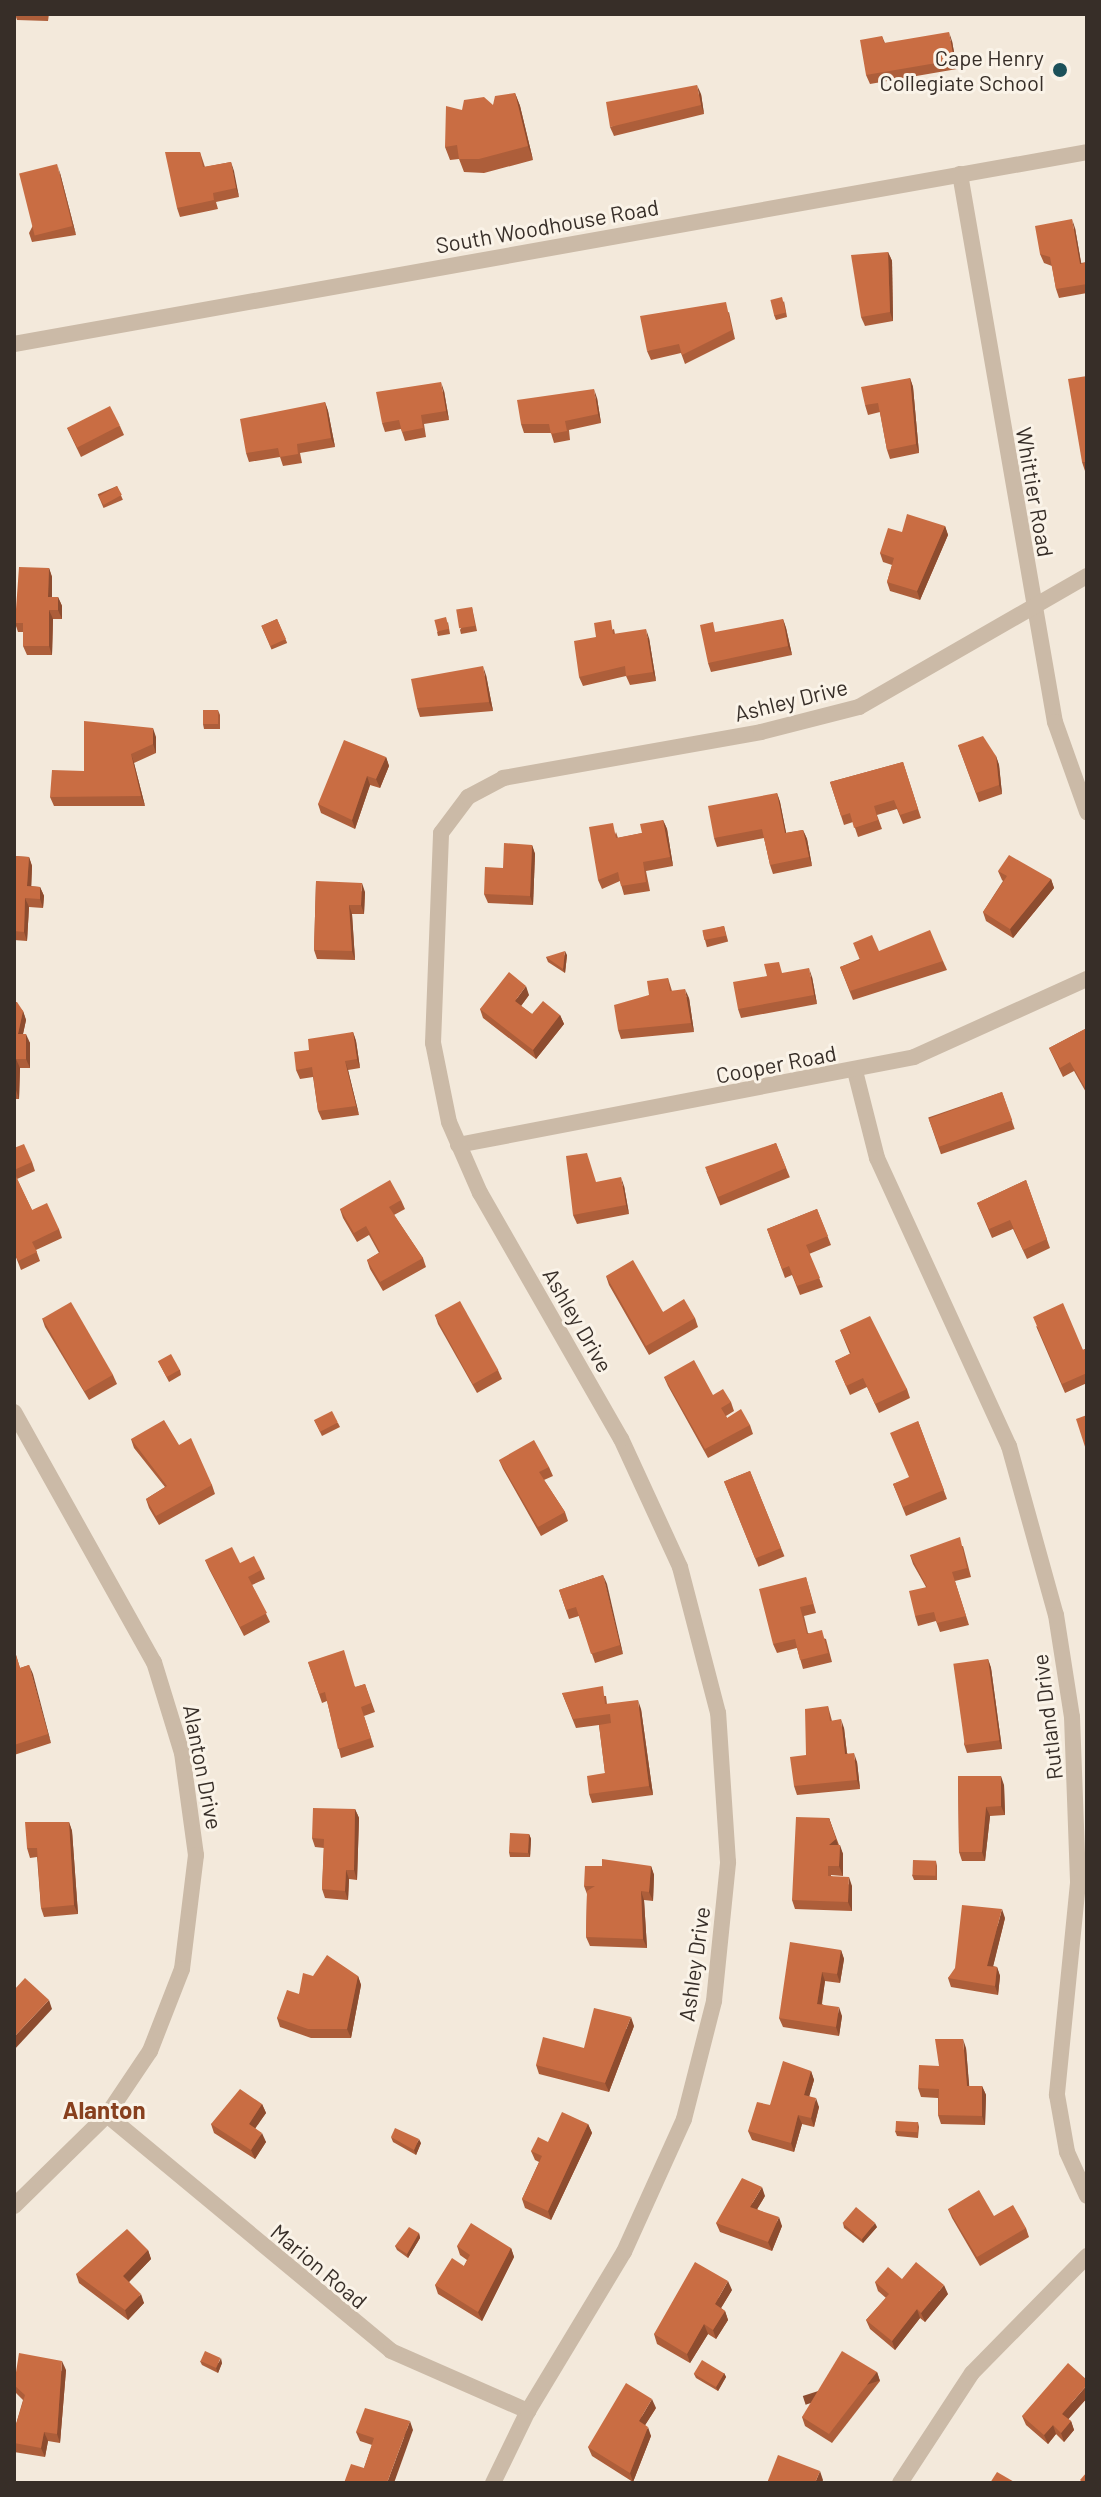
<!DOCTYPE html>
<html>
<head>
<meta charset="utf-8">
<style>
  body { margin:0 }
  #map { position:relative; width:1101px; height:2497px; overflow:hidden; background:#f3e9db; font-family:Barlow,sans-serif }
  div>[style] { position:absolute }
  .street>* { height:16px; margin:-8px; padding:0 8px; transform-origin:8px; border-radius:8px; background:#cbbaa7 }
  .wall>* { inset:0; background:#ad5e3a; transform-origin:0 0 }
  .shaded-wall>* { inset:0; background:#8d4c2f; transform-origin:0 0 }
  .building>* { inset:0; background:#c96d43; transform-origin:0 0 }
  .dots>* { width:22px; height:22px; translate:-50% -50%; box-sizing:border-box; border:4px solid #faf3e8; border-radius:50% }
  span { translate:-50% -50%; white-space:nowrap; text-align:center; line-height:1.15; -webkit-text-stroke:6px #faf3e8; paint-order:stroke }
  .poi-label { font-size:22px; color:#372e28 }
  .right { translate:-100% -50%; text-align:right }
  .street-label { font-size:22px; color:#372e28 }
  .neighbourhood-label { font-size:24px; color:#88401e; font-weight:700 }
  .frame { position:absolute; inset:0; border:16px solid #372e28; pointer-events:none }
</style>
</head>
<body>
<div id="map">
  <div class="street">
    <i style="left:960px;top:174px;width:556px;rotate:80.17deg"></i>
    <i style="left:1055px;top:722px;width:96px;rotate:70.4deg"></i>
    <i style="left:14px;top:344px;width:1090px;rotate:-10.14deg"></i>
    <i style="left:855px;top:1071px;width:90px;rotate:75.8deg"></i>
    <i style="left:877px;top:1158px;width:317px;rotate:65.4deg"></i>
    <i style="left:1009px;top:1446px;width:175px;rotate:74.5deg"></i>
    <i style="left:1056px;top:1615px;width:103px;rotate:81.1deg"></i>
    <i style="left:1072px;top:1717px;width:166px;rotate:87.9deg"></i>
    <i style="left:1078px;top:1883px;width:213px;rotate:95.7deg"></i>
    <i style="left:1057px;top:2095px;width:58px;rotate:80deg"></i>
    <i style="left:1067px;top:2152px;width:48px;rotate:65.6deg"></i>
    <i style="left:458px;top:1145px;width:464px;rotate:-10.9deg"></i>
    <i style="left:914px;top:1057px;width:190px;rotate:-24.3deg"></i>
    <i style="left:14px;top:1412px;width:287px;rotate:60.8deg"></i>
    <i style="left:154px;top:1662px;width:95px;rotate:72.9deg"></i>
    <i style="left:182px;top:1753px;width:103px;rotate:82.2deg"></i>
    <i style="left:196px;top:1855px;width:115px;rotate:97deg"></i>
    <i style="left:182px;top:1969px;width:88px;rotate:111.3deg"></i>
    <i style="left:150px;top:2051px;width:77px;rotate:123.9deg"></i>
    <i style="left:107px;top:2115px;width:130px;rotate:135.6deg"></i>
    <i style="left:107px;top:2115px;width:369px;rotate:39.7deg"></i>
    <i style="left:391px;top:2351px;width:150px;rotate:23.7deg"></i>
    <i style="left:493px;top:2483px;width:80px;rotate:-64.1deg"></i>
    <i style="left:528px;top:2411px;width:186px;rotate:-58.9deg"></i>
    <i style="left:624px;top:2252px;width:146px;rotate:-65.7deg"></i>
    <i style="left:684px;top:2119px;width:122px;rotate:-75.7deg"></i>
    <i style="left:714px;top:2001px;width:140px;rotate:-84.2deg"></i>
    <i style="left:728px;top:1862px;width:149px;rotate:-93.8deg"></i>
    <i style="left:718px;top:1713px;width:151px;rotate:-104.6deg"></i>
    <i style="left:680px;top:1567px;width:141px;rotate:-114.7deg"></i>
    <i style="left:621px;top:1439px;width:284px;rotate:-119.8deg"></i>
    <i style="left:480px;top:1193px;width:77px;rotate:-113.6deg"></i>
    <i style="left:449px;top:1122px;width:81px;rotate:-101.4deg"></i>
    <i style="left:433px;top:1043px;width:210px;rotate:-87.8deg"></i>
    <i style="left:441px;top:833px;width:45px;rotate:-53.1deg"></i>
    <i style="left:468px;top:797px;width:40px;rotate:-28deg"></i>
    <i style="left:503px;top:778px;width:262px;rotate:-10.1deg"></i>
    <i style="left:761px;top:732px;width:101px;rotate:-14.3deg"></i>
    <i style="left:859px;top:707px;width:263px;rotate:-29.9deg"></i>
    <i style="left:900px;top:2483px;width:131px;rotate:-56.8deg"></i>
    <i style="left:972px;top:2373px;width:164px;rotate:-45.5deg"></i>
  </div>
  <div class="wall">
    <i style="clip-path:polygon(15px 14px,49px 14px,48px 21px,17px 20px)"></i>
    <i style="clip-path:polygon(882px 36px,885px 43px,952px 41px,957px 69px,870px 84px,866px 75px)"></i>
    <i style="clip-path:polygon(515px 93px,520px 106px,533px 160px,484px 173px,464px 172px,459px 159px,450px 160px,445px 147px,462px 110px,493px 105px)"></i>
    <i style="clip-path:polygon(701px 94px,704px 114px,614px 136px,610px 127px)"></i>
    <i style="clip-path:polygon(200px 152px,205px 167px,231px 162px,239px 197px,216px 202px,218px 209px,180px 217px,177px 208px)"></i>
    <i style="clip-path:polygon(60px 173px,76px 235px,32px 242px,29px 233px)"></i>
    <i style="clip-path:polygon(1075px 228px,1081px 263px,1087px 262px,1087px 293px,1059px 298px,1056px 289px,1052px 266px,1044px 263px,1040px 254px)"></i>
    <i style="clip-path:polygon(888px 252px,892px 261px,893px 321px,865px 326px,861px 317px)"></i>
    <i style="clip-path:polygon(784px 301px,787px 317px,776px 320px,774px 315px)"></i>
    <i style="clip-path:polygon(729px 312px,735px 339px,685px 364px,681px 353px,651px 360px,647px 351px)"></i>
    <i style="clip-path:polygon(1087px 376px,1087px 471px,1085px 471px,1082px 462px)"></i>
    <i style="clip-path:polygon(910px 378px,913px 387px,919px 453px,890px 459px,887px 450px,880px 412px,868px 415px,865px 405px)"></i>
    <i style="clip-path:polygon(444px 391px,449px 420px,424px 424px,426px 437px,405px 441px,401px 429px,385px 432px,382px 423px)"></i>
    <i style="clip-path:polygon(597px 398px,601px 423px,569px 430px,570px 440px,554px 443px,551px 433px,524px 433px,521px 424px)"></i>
    <i style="clip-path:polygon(325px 402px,328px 411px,335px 447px,300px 453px,302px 463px,283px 466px,280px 457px,249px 462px,246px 453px)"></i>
    <i style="clip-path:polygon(120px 426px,124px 435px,81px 457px,67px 428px)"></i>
    <i style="left:117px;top:486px;width:15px;height:21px;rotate:67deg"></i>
    <i style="clip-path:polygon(945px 526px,948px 535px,920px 600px,890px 591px,887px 582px,892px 565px,883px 562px,880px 553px,902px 532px)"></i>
    <i style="clip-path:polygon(49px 568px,52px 577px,52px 597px,58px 597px,62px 606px,62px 619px,53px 619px,52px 655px,27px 655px,23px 646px,23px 632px,18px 632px,15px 623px)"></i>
    <i style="clip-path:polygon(472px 607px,477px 631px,461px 634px,460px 630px)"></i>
    <i style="left:277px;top:619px;width:26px;height:17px;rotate:67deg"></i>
    <i style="clip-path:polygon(783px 619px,786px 628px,792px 655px,711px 672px,708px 663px)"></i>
    <i style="clip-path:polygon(448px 622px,450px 634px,438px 636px,437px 632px)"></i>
    <i style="clip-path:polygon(614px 629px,615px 634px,649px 638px,656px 681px,630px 685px,626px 676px,583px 686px,579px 677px,596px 637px)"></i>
    <i style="clip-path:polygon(486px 675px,493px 711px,420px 717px,417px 708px)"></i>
    <i style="clip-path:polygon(218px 710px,220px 715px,220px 729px,204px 729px,203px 724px)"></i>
    <i style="clip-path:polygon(156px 737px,156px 753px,134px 763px,145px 806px,54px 806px,50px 797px,84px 771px)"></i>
    <i style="clip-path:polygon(958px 745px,996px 756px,999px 765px,1002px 794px,979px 802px)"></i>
    <i style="clip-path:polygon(386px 757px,389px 766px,380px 788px,370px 785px,355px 829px,321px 813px,318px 804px)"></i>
    <i style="clip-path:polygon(903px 762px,921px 818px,903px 824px,897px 809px,877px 815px,882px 829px,858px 837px,853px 822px,844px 825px,830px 782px)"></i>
    <i style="clip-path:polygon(777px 793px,780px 802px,786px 833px,803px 830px,807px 839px,812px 866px,773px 874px,770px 865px,764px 838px,717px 847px,714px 838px)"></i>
    <i style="clip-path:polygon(663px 820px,667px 829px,673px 866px,646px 871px,650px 891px,624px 895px,620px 881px,602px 889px,598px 880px,616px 832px,618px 838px,642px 833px)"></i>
    <i style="clip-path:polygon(532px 845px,535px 854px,533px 905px,488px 903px,484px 894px,503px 868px)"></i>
    <i style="clip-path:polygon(14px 856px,29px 857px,32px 866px,31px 886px,40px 887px,44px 896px,43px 908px,29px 907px,27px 941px,14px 940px)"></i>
    <i style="clip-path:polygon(998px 871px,1051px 879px,1054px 888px,1013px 938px,986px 921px,983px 912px,1003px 881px,1002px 880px)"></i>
    <i style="clip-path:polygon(316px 881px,365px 892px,364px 914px,352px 914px,355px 960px,317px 959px,314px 950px)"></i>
    <i style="left:724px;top:926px;width:16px;height:22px;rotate:75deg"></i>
    <i style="clip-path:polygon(879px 951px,943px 961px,947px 970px,853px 1000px,840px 967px)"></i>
    <i style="clip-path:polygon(567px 955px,565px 973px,548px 962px,546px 957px)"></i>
    <i style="clip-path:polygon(783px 973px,812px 977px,817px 1004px,741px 1018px,738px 1009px)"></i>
    <i style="clip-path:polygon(668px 978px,672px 991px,689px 998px,694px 1032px,621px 1039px,618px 1030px,649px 995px)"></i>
    <i style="clip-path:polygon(529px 995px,521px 1006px,532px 1014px,560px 1015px,564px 1024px,536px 1059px,483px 1018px,480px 1009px)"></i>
    <i style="clip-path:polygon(14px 1002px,23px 1011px,26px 1020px,23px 1034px,30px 1043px,30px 1068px,20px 1068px,19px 1099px,14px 1099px)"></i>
    <i style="clip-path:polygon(1087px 1028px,1087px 1094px,1074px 1071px,1063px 1077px,1049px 1048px)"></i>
    <i style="clip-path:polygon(353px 1032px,356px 1041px,360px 1068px,348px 1070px,359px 1115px,322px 1120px,318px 1111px,313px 1077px,300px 1079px,296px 1070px,309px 1050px)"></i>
    <i style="left:1002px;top:1092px;width:39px;height:78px;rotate:71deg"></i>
    <i style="left:776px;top:1143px;width:37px;height:75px;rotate:68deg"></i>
    <i style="clip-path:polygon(14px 1148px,32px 1162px,35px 1171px,17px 1179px,32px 1210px,59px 1229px,62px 1238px,36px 1250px,40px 1261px,21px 1270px,14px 1252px)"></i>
    <i style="clip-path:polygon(1026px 1180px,1050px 1248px,1027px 1259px,1013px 1229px,992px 1238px,977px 1203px)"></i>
    <i style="clip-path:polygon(596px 1182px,624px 1186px,629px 1214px,577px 1224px,573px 1215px)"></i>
    <i style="clip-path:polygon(401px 1200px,405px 1209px,394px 1215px,423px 1258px,426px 1267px,383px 1291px,370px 1269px,367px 1260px,379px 1253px,369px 1235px,357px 1242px,343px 1218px,340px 1209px)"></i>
    <i style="clip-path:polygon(817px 1209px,831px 1245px,809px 1254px,823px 1287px,800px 1295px,792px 1275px,785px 1278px,767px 1229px)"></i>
    <i style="clip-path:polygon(606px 1276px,663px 1312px,695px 1318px,698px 1327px,649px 1355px,609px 1285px)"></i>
    <i style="clip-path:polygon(435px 1315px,498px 1370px,502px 1379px,477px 1393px,438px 1324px)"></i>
    <i style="clip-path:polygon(42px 1318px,113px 1375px,117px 1384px,89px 1400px,45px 1327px)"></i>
    <i style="clip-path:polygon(1036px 1326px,1083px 1350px,1087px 1348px,1087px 1383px,1065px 1393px)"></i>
    <i style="clip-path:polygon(840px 1330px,907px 1389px,910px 1398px,879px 1413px,867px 1387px,850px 1395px,835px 1361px,850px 1354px)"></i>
    <i style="clip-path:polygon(158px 1361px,180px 1370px,181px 1375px,169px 1382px)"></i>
    <i style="clip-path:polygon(664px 1377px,731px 1402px,734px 1411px,726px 1416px,727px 1418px,750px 1425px,753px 1434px,708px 1458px,668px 1386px)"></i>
    <i style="clip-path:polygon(314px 1420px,338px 1423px,340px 1427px,322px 1436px)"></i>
    <i style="clip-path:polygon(918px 1421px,947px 1499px,906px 1516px,893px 1484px,909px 1478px)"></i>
    <i style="clip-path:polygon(131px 1439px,179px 1445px,212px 1485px,215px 1494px,159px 1525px,149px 1508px,146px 1499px,165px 1487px,134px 1448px)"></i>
    <i style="clip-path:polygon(499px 1460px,549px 1467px,553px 1476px,544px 1480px,565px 1512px,568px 1521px,541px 1536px,503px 1469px)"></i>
    <i style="left:750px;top:1471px;width:92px;height:28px;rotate:68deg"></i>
    <i style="clip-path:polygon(963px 1546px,971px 1577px,955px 1581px,969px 1625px,940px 1632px,936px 1621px,918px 1626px,915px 1616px,926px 1587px,913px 1564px,910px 1555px)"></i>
    <i style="clip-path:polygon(205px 1560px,240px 1563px,261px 1570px,265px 1579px,252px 1585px,270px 1622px,244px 1636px,209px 1569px)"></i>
    <i style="clip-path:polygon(603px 1575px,623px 1654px,595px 1663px,579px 1616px,569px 1619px,559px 1590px)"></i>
    <i style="clip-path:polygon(806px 1577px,816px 1613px,804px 1616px,808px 1633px,826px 1639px,832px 1662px,803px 1669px,797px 1648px,777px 1653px,773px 1644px)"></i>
    <i style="clip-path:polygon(14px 1648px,20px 1668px,29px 1665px,51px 1743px,14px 1755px)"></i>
    <i style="clip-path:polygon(988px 1659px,991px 1668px,1002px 1749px,967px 1753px,964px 1744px)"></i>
    <i style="clip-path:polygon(308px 1662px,356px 1687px,365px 1684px,375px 1712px,364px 1716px,374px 1747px,341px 1758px,327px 1701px,322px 1703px)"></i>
    <i style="clip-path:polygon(562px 1693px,606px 1696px,607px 1704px,641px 1709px,653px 1795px,592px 1803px,589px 1794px,605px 1773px,599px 1725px,576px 1728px)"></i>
    <i style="clip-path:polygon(828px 1706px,832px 1721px,844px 1728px,847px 1753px,857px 1762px,860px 1789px,797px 1795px,794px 1786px,806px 1755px)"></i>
    <i style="clip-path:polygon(958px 1776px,1004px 1785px,1005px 1815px,990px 1816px,985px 1861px,962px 1861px,959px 1852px)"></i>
    <i style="clip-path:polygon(355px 1809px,359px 1818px,357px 1880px,349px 1879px,348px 1900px,325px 1898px,322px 1889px,324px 1848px,315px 1847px,312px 1838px)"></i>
    <i style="clip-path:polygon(829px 1818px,839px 1845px,843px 1854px,843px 1876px,831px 1875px,831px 1876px,852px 1886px,852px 1911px,795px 1909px,792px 1900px)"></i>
    <i style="clip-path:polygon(69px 1822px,72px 1831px,78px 1914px,44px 1917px,41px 1908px,37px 1857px,30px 1858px,27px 1848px)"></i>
    <i style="clip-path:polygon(529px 1834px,531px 1839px,530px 1857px,510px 1857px,509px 1852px)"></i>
    <i style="clip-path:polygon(936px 1861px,937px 1866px,937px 1880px,914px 1880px,912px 1875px)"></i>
    <i style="clip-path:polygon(651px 1866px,654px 1875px,653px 1901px,644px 1900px,647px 1948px,590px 1946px,586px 1937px,587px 1894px,584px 1886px)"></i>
    <i style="clip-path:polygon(1005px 1918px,993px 1966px,997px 1967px,1000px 1976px,998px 1995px,951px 1987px,948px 1978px)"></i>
    <i style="clip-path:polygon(841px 1950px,844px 1959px,840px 1983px,825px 1981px,822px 2004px,842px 2016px,839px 2036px,783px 2027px,779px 2018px)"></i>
    <i style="clip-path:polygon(313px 1976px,358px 1976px,361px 1985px,351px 2038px,311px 2038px,280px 2027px,277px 2018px,299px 1994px)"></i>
    <i style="clip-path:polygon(634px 2026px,609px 2092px,539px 2074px,536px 2065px,584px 2048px)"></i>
    <i style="clip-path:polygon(966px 2048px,969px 2086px,982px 2086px,986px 2095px,985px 2125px,941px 2124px,938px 2115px,938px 2098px,921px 2097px,918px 2088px,939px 2066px)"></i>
    <i style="clip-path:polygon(811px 2071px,814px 2080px,809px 2096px,819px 2107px,814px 2127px,802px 2124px,794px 2152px,752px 2140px,748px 2131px,770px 2105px)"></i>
    <i style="clip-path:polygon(262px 2104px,266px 2113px,255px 2128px,266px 2142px,255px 2159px,214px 2133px,211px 2124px)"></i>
    <i style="clip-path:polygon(918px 2122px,919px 2127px,918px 2138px,897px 2136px,895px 2131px)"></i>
    <i style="clip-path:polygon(588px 2124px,592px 2133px,551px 2220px,525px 2208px,522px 2199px,539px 2162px,535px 2160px,531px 2151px,548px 2142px)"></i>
    <i style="clip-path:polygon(391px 2137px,421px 2143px,416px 2155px,393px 2142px)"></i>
    <i style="clip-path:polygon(765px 2196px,757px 2209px,782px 2226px,772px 2251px,720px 2232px,716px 2223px)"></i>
    <i style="clip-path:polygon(948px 2209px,994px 2216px,1026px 2228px,1029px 2237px,980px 2266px,952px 2218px)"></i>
    <i style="clip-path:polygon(843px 2223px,877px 2227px,863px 2243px,844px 2228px)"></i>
    <i style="clip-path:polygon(419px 2233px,420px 2238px,408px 2258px,397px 2250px,395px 2246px)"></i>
    <i style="clip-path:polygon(457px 2246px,511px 2248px,514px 2257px,482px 2321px,438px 2294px,435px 2285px,464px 2266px,467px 2260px,460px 2255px)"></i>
    <i style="clip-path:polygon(148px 2250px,151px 2259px,129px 2282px,144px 2303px,128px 2320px,79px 2283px,76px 2274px)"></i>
    <i style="clip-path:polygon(902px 2279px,948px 2294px,925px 2322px,920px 2318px,895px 2350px,870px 2329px,866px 2320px,886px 2298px,878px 2291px,875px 2282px)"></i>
    <i style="clip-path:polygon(732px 2290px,721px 2308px,725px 2311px,728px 2320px,716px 2339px,708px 2334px,690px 2363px,657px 2344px,654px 2334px)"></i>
    <i style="clip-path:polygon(200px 2361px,222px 2363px,218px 2373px,202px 2365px)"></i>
    <i style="clip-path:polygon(66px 2370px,60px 2443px,48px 2441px,45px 2457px,14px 2452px,14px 2431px,23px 2400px,16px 2393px,14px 2387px,14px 2380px)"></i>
    <i style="clip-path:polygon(877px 2372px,880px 2381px,832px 2443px,805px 2426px,802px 2417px)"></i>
    <i style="clip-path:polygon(724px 2373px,726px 2377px,718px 2391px,696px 2378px,694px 2374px)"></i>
    <i style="clip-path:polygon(1087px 2398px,1068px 2419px,1071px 2421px,1074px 2430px,1064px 2442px,1056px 2434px,1048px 2444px,1026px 2425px,1022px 2416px)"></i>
    <i style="clip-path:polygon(656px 2408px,645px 2425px,651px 2436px,633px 2482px,592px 2456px,588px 2447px)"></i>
    <i style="clip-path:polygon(413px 2430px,364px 2468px,372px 2445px,360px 2441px,356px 2432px)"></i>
  </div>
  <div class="shaded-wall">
    <i style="clip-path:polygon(949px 32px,952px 41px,957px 69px,954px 60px)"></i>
    <i style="clip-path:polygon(697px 85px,701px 94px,704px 114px,701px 105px)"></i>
    <i style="clip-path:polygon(515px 93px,520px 106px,533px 160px,528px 146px)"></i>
    <i style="clip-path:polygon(231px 162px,234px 171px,239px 197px,236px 188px)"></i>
    <i style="clip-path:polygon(57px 164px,60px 173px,76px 235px,73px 226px)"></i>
    <i style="clip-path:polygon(1072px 219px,1075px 228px,1083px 273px,1080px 264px)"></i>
    <i style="clip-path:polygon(888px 252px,892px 261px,893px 321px,890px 312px)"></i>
    <i style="clip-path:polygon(910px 378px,913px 387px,919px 453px,916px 444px)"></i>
    <i style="clip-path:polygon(441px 382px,444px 391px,449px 420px,446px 411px)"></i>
    <i style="clip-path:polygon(594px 389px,597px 398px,601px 423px,598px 414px)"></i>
    <i style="clip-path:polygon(325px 402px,328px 411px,335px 447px,331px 438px)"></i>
    <i style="clip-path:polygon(945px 526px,948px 535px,920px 600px,917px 591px)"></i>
    <i style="clip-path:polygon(49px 568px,52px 577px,52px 606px,48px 597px)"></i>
    <i style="clip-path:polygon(58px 597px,62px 606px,62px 619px,58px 610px)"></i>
    <i style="clip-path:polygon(49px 610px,53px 619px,52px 655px,49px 646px)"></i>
    <i style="clip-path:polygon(783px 619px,786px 628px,792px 655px,788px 646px)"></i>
    <i style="clip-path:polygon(646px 629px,649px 638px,656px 681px,653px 672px)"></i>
    <i style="clip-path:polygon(483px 666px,486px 675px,493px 711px,489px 702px)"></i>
    <i style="clip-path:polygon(153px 728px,156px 737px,156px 753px,153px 744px)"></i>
    <i style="clip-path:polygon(131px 754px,134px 763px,145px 806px,141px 796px)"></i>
    <i style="clip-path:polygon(996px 756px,999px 765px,1002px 794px,999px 785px)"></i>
    <i style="clip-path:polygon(386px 757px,389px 766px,380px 788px,376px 779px)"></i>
    <i style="clip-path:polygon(367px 776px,370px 785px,355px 829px,352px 820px)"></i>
    <i style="clip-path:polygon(777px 793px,780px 802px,788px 842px,785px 833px)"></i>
    <i style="clip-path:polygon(663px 820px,667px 829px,673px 866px,670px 857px)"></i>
    <i style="clip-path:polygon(803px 830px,807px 839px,812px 866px,809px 857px)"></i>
    <i style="clip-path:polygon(532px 845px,535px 854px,533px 905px,530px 896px)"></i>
    <i style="clip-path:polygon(29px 857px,32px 866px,31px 895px,27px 886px)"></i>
    <i style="clip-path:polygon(1051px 879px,1054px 888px,1013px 938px,1010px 929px)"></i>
    <i style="clip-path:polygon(362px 883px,365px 892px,364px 914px,361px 905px)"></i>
    <i style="clip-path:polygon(40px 887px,44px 896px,43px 908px,40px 899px)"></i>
    <i style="clip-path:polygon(25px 898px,29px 907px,27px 941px,24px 932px)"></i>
    <i style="clip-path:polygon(349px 905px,352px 914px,355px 960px,352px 951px)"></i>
    <i style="clip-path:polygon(565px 951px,567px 955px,565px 973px,563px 969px)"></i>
    <i style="clip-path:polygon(809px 968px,812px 977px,817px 1004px,814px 995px)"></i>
    <i style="clip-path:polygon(526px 986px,529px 995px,518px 1010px,515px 1001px)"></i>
    <i style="clip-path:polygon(685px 989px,689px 998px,694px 1032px,691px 1023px)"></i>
    <i style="clip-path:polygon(23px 1011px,26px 1020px,21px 1043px,18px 1034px)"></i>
    <i style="clip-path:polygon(560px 1015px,564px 1024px,536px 1059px,533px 1050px)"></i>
    <i style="clip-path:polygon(353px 1032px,356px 1041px,360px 1068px,357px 1059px)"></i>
    <i style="clip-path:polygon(26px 1034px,30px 1043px,30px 1068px,26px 1059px)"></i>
    <i style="clip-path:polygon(16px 1059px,20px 1068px,19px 1099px,16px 1090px)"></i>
    <i style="clip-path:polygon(345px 1061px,348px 1070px,359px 1115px,356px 1106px)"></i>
    <i style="clip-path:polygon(621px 1177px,624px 1186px,629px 1214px,626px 1205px)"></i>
    <i style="clip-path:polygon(603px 1575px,607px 1584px,623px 1654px,620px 1645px)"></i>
    <i style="clip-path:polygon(988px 1659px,991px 1668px,1002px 1749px,999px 1740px)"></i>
    <i style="clip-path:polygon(29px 1665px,33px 1674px,51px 1743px,48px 1734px)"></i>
    <i style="clip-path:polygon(638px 1700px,641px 1709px,653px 1795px,649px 1786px)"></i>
    <i style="clip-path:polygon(841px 1719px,844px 1728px,848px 1763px,845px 1754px)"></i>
    <i style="clip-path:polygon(854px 1753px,857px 1762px,860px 1789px,857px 1780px)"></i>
    <i style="clip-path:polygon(1001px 1776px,1004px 1785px,1005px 1815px,1001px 1806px)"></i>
    <i style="clip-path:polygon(986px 1807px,990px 1816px,985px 1861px,982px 1852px)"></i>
    <i style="clip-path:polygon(355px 1809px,359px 1818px,357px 1880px,354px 1870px)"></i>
    <i style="clip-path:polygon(829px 1818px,839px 1848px,829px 1845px)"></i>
    <i style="clip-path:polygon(69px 1822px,72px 1831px,78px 1914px,74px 1905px)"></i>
    <i style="clip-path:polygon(529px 1834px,531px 1839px,530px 1857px,528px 1852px)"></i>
    <i style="clip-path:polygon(840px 1845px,843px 1854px,843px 1876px,839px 1866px)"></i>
    <i style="clip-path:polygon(651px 1866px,654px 1875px,653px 1901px,649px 1892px)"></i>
    <i style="clip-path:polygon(346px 1870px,349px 1879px,348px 1900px,345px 1891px)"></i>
    <i style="clip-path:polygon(849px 1877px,852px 1886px,852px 1911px,848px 1902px)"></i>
    <i style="clip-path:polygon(641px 1891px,644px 1900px,647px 1948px,643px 1939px)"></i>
    <i style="clip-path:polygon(1002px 1909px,1005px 1918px,991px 1975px,987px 1966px)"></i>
    <i style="clip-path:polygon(841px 1950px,844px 1959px,840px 1983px,837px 1974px)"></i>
    <i style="clip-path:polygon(997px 1967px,1000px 1976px,998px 1995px,995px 1986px)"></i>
    <i style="clip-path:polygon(822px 1972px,825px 1981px,820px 2013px,817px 2004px)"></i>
    <i style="clip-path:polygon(358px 1976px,361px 1985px,351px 2038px,347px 2029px)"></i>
    <i style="clip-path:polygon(49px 2000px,52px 2009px,14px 2050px,14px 2037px)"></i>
    <i style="clip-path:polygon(839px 2007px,842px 2016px,839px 2036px,836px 2027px)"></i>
    <i style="clip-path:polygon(631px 2017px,634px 2026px,609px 2092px,605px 2083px)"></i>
    <i style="clip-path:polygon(963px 2039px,966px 2048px,970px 2095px,967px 2086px)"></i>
    <i style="clip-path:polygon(811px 2071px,814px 2080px,807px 2104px,804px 2095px)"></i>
    <i style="clip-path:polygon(982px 2086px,986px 2095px,985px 2125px,982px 2116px)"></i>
    <i style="clip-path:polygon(816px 2098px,819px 2107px,814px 2127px,811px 2118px)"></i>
    <i style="clip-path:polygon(262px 2104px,266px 2113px,252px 2133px,249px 2124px)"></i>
    <i style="clip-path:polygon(798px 2115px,802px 2124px,794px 2152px,791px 2143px)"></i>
    <i style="clip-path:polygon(588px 2124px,592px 2133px,551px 2220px,548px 2211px)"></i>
    <i style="clip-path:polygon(262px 2133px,266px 2142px,255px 2159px,251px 2150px)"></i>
    <i style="clip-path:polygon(419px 2139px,421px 2143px,416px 2155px,414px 2150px)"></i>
    <i style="clip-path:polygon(762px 2187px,765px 2196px,753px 2216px,750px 2207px)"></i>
    <i style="clip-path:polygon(779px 2217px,782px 2226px,772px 2251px,768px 2242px)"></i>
    <i style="clip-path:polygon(875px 2223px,877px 2227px,863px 2243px,862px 2239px)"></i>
    <i style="clip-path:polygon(419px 2233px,420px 2238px,408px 2258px,407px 2254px)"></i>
    <i style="clip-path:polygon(511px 2248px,514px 2257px,482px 2321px,478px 2312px)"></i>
    <i style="clip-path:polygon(148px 2250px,151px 2259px,126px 2285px,123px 2276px)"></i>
    <i style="clip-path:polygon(728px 2281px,732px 2290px,718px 2313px,715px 2304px)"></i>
    <i style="clip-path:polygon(944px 2285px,948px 2294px,925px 2322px,921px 2313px)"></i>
    <i style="clip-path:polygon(141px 2294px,144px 2303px,128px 2320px,125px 2310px)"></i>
    <i style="clip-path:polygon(917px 2309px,920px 2318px,895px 2350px,892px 2341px)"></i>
    <i style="clip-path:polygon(725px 2311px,728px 2320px,716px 2339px,713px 2330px)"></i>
    <i style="clip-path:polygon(704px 2324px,708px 2334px,690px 2363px,687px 2354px)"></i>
    <i style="clip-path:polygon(221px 2358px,222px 2363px,218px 2373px,216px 2368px)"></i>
    <i style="clip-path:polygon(62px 2361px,66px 2370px,60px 2443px,57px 2434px)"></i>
    <i style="left:877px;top:2372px;width:9px;height:78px;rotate:72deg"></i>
    <i style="clip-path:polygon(724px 2373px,726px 2377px,718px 2391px,716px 2387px)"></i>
    <i style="clip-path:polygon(1087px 2385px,1087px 2398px,1065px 2423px,1062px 2414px)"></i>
    <i style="clip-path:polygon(652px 2399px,656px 2408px,642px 2430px,639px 2421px)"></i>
    <i style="clip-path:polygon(410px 2421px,413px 2430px,394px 2483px,387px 2483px)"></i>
    <i style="clip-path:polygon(1071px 2421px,1074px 2430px,1064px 2442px,1061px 2433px)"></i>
    <i style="clip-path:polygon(1053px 2425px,1056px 2434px,1048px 2444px,1044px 2435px)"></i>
    <i style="clip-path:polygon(648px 2427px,651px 2436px,633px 2482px,630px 2473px)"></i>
    <i style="clip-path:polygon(44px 2432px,48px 2441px,45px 2457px,41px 2448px)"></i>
    <i style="clip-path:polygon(820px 2471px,823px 2480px,822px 2483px,815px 2483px)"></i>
  </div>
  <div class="building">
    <i style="clip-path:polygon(949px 32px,954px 60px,866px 75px,860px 40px,882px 36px,884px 43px)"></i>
    <i style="clip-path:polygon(697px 85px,701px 105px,610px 127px,606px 102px)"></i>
    <i style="clip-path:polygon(515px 93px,528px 146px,479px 159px,459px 159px,457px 145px,445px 147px,446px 106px,462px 110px,464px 100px,484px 97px,493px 105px,495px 96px)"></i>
    <i style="clip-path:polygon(165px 152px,200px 152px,203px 167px,231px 162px,236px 188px,213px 193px,214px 200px,177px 208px)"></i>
    <i style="left:57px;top:164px;width:64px;height:39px;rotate:76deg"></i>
    <i style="clip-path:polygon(1072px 219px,1080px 264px,1087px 262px,1087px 284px,1056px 289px,1050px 257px,1040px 254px,1035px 226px)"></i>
    <i style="clip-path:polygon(888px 252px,890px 312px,861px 317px,851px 255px)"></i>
    <i style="left:782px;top:297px;width:16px;height:12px;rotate:76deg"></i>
    <i style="clip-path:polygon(726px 302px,732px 330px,682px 355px,679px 344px,647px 351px,640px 316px)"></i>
    <i style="clip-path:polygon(1087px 376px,1087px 462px,1082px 462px,1068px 379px)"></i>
    <i style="clip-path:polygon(910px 378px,916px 444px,887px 450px,878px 403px,865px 405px,861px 387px)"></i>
    <i style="clip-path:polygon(441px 382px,446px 411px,421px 415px,423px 428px,402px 432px,399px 420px,382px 423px,376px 392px)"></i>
    <i style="clip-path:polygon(594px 389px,598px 414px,565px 421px,567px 431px,551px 434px,549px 424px,521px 424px,517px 400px)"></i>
    <i style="clip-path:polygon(325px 402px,331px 438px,297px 444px,298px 454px,280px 457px,278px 448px,246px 453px,240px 419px)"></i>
    <i style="left:110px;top:406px;width:22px;height:48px;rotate:63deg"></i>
    <i style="left:117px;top:486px;width:10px;height:21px;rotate:61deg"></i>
    <i style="clip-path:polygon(907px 514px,945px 526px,917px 591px,887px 582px,894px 558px,880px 553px,888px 528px,902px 532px)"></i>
    <i style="clip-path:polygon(19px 567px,49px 568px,48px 597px,58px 597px,58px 610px,49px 610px,49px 646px,23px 646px,23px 623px,15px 623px)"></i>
    <i style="left:472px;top:607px;width:19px;height:16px;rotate:81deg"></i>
    <i style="left:446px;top:617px;width:12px;height:12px;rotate:76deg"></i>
    <i style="left:277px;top:619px;width:22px;height:17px;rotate:66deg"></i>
    <i style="clip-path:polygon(783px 619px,788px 646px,708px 663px,700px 625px,713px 622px,715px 632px)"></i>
    <i style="clip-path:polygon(611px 620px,613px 634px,646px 629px,653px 672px,626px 676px,625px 666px,579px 677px,574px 641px,596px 637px,594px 623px)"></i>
    <i style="clip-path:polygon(483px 666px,489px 702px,417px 708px,411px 679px)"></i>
    <i style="left:203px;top:710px;width:15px;height:14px"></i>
    <i style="clip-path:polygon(84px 721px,153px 728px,153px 744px,131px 754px,141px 796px,50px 797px,52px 770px,84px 771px)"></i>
    <i style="clip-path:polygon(983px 736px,996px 756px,999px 785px,976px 793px,958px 745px)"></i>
    <i style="clip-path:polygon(344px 740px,386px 757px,376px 779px,367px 776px,352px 820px,318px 804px)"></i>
    <i style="clip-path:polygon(903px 762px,918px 809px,900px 815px,894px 800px,874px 806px,878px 820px,854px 828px,850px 813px,841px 816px,830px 782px)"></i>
    <i style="clip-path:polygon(777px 793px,785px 833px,803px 830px,809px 857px,770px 865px,762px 829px,714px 838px,708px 806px)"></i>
    <i style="clip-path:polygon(663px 820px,670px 857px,643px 862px,646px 882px,621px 886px,618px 872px,598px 880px,589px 827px,613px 823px,616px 838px,642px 833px,640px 824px)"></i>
    <i style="clip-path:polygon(504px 843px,532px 845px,530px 896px,484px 894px,485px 867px,503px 868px)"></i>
    <i style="clip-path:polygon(1009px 855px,1051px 879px,1010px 929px,983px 912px,1007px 876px,998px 871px)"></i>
    <i style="clip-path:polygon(14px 856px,29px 857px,27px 886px,40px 887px,40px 899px,25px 898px,24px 932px,14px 931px)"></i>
    <i style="clip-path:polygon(316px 881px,362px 883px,361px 905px,349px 905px,352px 951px,314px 950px)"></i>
    <i style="left:724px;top:926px;width:10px;height:22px;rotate:79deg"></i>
    <i style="clip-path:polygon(930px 930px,943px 961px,850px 991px,840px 967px,860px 960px,853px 943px,872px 935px,879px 951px)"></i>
    <i style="clip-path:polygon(565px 951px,563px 969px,546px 957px)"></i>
    <i style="clip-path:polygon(779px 962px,782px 973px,809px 968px,814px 995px,738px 1009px,733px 982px,767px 976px,764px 964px)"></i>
    <i style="clip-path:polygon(509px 972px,526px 986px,515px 1001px,532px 1014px,543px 1001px,560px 1015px,533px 1050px,480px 1009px)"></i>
    <i style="clip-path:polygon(668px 978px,670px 991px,685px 989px,691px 1023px,618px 1030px,614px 1005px,649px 995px,647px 981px)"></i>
    <i style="clip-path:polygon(14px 1002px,17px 1002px,23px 1011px,18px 1034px,26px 1034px,26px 1059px,16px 1059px,16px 1090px,14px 1090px)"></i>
    <i style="clip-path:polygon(1087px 1028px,1087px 1091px,1070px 1062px,1060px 1068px,1049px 1048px)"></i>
    <i style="clip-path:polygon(353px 1032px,357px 1059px,345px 1061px,356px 1106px,318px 1111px,312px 1067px,296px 1070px,294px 1052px,309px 1050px,308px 1039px)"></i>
    <i style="left:1002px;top:1092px;width:30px;height:78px;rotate:70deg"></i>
    <i style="clip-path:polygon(776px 1143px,786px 1168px,718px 1197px,705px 1167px)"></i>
    <i style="clip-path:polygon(24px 1144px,32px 1162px,14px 1170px,14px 1148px)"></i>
    <i style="clip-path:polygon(587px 1153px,596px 1182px,621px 1177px,626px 1205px,573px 1215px,566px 1156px)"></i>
    <i style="clip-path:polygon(14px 1172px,32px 1210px,47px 1203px,59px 1229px,32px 1242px,37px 1252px,18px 1261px,14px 1251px)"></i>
    <i style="clip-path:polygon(390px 1180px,401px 1200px,389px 1207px,423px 1258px,380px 1282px,367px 1260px,380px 1252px,366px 1226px,354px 1233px,340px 1209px)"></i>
    <i style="clip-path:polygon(1026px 1180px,1047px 1239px,1023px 1250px,1010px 1220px,989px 1229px,977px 1203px)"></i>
    <i style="clip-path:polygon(817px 1209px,828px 1236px,806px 1245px,820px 1278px,797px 1286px,789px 1266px,782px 1269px,767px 1229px)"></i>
    <i style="clip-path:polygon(633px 1260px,663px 1312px,684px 1299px,695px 1318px,646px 1346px,606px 1276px)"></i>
    <i style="left:460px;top:1301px;width:79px;height:29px;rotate:61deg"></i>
    <i style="left:71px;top:1302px;width:84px;height:33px;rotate:60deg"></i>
    <i style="clip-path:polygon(1063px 1303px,1083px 1350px,1087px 1348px,1087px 1373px,1062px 1384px,1033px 1317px)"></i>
    <i style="clip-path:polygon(870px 1316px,907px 1389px,875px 1404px,863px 1378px,846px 1386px,835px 1361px,851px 1353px,840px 1330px)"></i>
    <i style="left:171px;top:1354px;width:18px;height:15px;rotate:61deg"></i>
    <i style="clip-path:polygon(694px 1360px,713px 1395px,723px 1389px,731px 1402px,721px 1408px,727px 1418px,741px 1409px,750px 1425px,705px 1449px,664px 1377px)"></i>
    <i style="left:332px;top:1411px;width:13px;height:20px;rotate:63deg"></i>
    <i style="clip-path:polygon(1087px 1415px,1087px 1453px,1076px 1419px)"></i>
    <i style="clip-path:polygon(164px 1420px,179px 1445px,191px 1438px,212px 1485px,156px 1516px,146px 1499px,167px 1486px,131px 1439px)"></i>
    <i style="clip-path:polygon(918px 1421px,944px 1490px,903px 1507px,893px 1484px,909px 1477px,890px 1433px)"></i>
    <i style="clip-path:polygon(534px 1440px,549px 1467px,539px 1472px,565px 1512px,538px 1527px,499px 1460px)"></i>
    <i style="left:750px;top:1471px;width:83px;height:28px;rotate:68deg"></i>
    <i style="clip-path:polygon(960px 1537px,967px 1568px,952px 1572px,966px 1616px,937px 1623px,934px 1612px,915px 1616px,909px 1591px,927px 1587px,910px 1555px)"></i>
    <i style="clip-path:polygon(232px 1547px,240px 1563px,254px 1556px,261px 1570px,248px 1577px,267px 1613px,240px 1627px,205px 1560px)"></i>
    <i style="clip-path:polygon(603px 1575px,620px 1645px,591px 1654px,576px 1607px,566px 1610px,559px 1590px)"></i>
    <i style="clip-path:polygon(806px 1577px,813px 1604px,800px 1607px,807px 1634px,822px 1630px,828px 1653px,800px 1660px,795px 1639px,773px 1644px,759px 1589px)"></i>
    <i style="clip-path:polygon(14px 1649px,20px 1668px,29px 1665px,48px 1734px,14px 1745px)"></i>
    <i style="clip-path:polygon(344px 1650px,355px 1687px,365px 1684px,371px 1703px,361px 1707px,371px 1738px,338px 1749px,325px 1692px,319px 1694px,308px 1662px)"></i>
    <i style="left:988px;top:1659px;width:82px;height:35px;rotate:82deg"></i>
    <i style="clip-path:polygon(603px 1686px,605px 1704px,638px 1700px,649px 1786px,589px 1794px,587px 1776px,605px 1773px,599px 1725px,611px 1723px,610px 1714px,573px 1719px,562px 1693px)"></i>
    <i style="clip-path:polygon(828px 1706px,830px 1721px,841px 1719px,845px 1754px,854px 1753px,857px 1780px,794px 1786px,790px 1757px,806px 1755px,805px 1709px)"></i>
    <i style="clip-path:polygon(958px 1776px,1001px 1776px,1001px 1806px,986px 1807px,982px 1852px,959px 1852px)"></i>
    <i style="clip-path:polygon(313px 1808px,355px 1809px,354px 1870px,346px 1870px,345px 1891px,322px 1889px,324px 1839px,312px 1838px)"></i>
    <i style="clip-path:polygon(796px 1817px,829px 1818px,836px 1839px,829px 1845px,840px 1845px,839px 1866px,828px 1866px,828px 1876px,849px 1877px,848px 1902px,792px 1900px)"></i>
    <i style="clip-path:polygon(25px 1822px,69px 1822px,74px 1905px,41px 1908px,37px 1848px,27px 1848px)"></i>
    <i style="left:510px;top:1833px;width:19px;height:19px;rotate:3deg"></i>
    <i style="clip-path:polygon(602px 1859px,651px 1866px,649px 1892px,641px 1891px,643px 1939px,586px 1937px,587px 1891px,595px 1886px,584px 1886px,585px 1866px,602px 1866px)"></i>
    <i style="left:913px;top:1860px;width:23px;height:15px;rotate:2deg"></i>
    <i style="clip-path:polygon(962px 1905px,1002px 1909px,987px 1966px,997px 1967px,995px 1986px,948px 1978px,955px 1968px)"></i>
    <i style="clip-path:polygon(790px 1942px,841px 1950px,837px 1974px,822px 1972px,817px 2004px,839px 2007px,836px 2027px,779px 2018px)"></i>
    <i style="clip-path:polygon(327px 1955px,358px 1976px,347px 2029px,308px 2029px,277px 2018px,287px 1990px,299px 1994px,303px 1973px,313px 1976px)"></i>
    <i style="clip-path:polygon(25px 1978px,49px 2000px,14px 2037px,14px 1990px)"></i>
    <i style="clip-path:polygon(594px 2008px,631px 2017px,605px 2083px,536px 2065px,543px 2037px,584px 2048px)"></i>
    <i style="clip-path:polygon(935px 2039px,963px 2039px,967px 2086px,982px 2086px,982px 2116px,938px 2115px,939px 2089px,918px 2088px,919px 2065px,939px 2066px)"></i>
    <i style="clip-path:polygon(783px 2061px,811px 2071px,804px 2095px,816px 2098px,811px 2118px,798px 2115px,791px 2143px,748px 2131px,757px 2102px,770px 2105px)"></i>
    <i style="clip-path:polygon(240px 2089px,262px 2104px,249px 2124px,262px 2133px,251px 2150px,211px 2124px)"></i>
    <i style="clip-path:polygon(562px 2112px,588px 2124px,548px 2211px,522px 2199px,542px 2156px,531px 2151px,538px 2137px,548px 2142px)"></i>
    <i style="left:896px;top:2121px;width:22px;height:10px;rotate:3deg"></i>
    <i style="clip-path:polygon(395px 2128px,419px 2139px,414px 2150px,391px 2137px)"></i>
    <i style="clip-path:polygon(742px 2178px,762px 2187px,750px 2207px,779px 2217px,768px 2242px,716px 2223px)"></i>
    <i style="clip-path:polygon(979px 2190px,994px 2216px,1013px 2205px,1026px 2228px,977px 2257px,948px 2209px)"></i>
    <i style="left:856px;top:2207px;width:25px;height:21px;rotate:40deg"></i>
    <i style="clip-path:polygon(471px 2223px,511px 2248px,478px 2312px,435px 2285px,452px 2258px,464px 2266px,470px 2255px,457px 2246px)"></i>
    <i style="clip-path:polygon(409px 2227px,419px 2233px,407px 2254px,395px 2246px)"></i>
    <i style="clip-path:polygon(127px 2229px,148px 2250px,123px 2276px,141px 2294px,125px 2310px,76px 2274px)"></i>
    <i style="clip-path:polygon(695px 2262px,728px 2281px,715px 2304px,725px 2311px,713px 2330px,704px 2324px,687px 2354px,654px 2334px)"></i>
    <i style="clip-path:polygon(916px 2262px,944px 2285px,921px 2313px,917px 2309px,892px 2341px,866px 2320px,889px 2294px,875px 2282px,888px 2267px,902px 2279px)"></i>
    <i style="left:205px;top:2351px;width:17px;height:11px;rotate:24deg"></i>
    <i style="clip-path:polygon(842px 2351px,877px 2372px,829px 2434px,802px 2417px)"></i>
    <i style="clip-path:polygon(19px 2353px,62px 2361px,57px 2434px,44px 2432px,41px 2448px,14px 2443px,14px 2431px,25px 2395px,14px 2385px)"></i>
    <i style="left:702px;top:2360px;width:26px;height:16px;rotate:31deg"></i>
    <i style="clip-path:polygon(1068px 2363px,1087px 2380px,1087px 2385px,1062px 2414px,1071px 2421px,1061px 2433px,1053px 2425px,1044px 2435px,1022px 2416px)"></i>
    <i style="clip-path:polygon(626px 2383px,652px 2399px,639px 2421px,648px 2427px,630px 2473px,588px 2447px)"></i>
    <i style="clip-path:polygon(365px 2408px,410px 2421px,387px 2483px,344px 2483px,351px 2464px,364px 2468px,374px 2438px,356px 2432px)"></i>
    <i style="clip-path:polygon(778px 2455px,820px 2471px,815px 2483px,767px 2483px)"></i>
    <i style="clip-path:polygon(997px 2472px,1016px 2483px,990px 2483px)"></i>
    <i style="clip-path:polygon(1087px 2472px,1087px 2483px,1083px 2483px,1080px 2480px)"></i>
  </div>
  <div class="dots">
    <i style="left:1060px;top:70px;background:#1c515a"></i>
  </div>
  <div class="poi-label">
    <span class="right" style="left:1044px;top:70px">Cape Henry<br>Collegiate School</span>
  </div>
  <div class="street-label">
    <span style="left:547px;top:226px;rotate:-10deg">South Woodhouse Road</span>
    <span style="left:1035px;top:492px;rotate:80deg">Whittier Road</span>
    <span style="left:791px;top:700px;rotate:-14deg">Ashley Drive</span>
    <span style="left:776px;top:1064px;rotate:-11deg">Cooper Road</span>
    <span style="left:578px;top:1320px;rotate:60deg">Ashley Drive</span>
    <span style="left:1047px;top:1717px;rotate:-97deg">Rutland Drive</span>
    <span style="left:203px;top:1767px;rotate:79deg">Alanton Drive</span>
    <span style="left:694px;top:1964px;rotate:-82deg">Ashley Drive</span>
    <span style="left:319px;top:2266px;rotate:40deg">Marion Road</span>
  </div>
  <div class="neighbourhood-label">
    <span style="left:104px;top:2110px">Alanton</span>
  </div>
  <div class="frame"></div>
</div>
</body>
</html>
